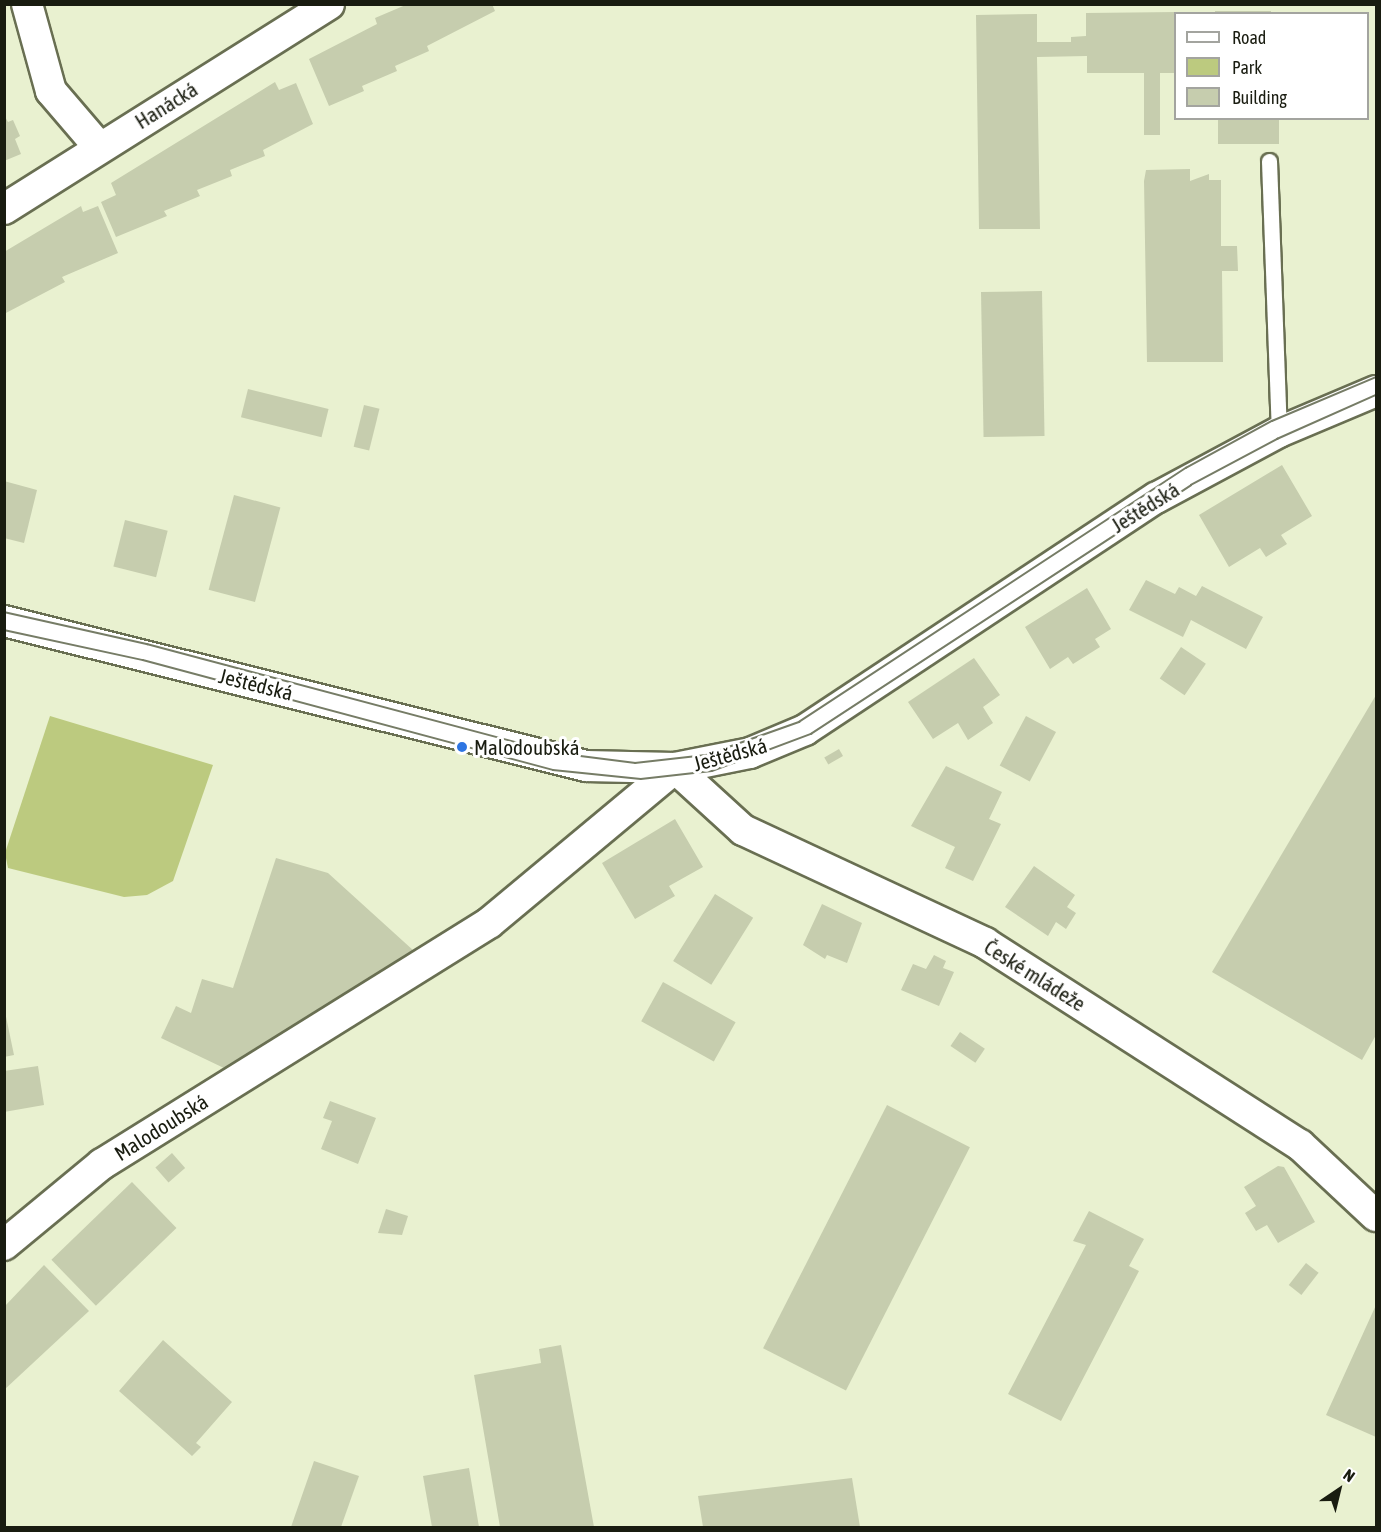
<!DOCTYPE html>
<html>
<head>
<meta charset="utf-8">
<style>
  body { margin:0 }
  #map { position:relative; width:1381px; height:1532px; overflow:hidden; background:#e9f1d0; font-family:"Asap Condensed",sans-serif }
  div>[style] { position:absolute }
  .green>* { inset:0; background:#bcca7f }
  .building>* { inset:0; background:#c6cdae; transform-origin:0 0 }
  .roads { filter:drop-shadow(2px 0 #696f52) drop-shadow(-2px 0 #696f52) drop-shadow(0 2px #696f52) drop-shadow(0 -2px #696f52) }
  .service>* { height:15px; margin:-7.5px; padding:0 7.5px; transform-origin:7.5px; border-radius:7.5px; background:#fff }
  .minor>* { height:30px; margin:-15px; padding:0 15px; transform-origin:15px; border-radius:15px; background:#fff }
  .tram>* { height:1.5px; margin:-0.75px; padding:0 0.75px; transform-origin:0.75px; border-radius:0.75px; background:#767c66 }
  .dots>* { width:16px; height:16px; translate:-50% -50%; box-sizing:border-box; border:3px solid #fff; border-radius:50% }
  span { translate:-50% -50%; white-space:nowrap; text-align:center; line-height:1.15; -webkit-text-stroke:6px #fff; paint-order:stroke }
  .street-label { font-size:21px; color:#191c10 }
  .poi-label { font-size:21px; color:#191c10 }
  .left { translate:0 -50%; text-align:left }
  .frame { position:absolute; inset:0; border:6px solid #191c10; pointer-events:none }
  .legend { position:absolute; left:1174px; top:12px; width:195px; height:108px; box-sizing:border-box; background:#fff; border:2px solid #a3a49f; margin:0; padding:8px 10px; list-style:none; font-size:18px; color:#191c10 }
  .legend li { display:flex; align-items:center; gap:12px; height:30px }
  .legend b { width:30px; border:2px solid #a3a49f }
  .north { position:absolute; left:1309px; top:1460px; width:60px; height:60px; -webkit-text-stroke:4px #fff; paint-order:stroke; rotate:35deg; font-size:16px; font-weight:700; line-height:24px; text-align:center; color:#191c10 }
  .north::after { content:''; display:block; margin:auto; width:21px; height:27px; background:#191c10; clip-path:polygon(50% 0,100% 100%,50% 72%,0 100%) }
</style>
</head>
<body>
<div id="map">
  <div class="green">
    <i style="clip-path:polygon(50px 716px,213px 765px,173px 881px,147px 895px,124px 897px,8px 868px,5px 853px)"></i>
  </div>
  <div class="building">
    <i style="clip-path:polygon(408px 4px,492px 4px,495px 11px,427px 46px,429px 51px,395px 66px,397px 71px,362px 86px,364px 91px,329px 106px,309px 59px,377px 24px,375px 18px)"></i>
    <i style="left:1215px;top:11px;width:56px;height:3px"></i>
    <i style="clip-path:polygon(1176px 12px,1176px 73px,1160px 73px,1160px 135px,1144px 135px,1144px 73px,1087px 73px,1087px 56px,1037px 57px,1040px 229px,979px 229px,976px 15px,1037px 14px,1037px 42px,1071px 42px,1071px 37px,1086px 36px,1086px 13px)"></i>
    <i style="clip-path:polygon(275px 82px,279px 90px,296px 83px,313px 124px,263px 150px,265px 156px,230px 170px,232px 176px,197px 190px,200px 196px,164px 211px,167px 216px,116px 237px,101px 202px,116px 195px,111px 183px)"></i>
    <i style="clip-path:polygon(4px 115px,8px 122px,13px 120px,20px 136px,15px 139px,21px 154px,4px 161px)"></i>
    <i style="left:1218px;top:118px;width:61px;height:26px"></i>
    <i style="clip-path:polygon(1190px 169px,1190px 181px,1209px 174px,1209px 180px,1221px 180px,1221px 246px,1237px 246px,1238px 271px,1222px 271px,1223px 362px,1147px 362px,1144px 181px,1146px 170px)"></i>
    <i style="clip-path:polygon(81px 206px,83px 212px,98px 206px,118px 253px,62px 277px,65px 282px,4px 314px,4px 252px)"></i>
    <i style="left:1042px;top:291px;width:145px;height:61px;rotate:89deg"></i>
    <i style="left:248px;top:389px;width:83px;height:29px;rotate:14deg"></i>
    <i style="left:364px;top:405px;width:16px;height:43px;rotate:14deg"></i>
    <i style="clip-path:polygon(1282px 465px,1312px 516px,1281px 535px,1287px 544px,1266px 557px,1260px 548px,1229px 567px,1199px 515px)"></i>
    <i style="clip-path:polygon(4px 481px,37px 490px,24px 543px,4px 538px)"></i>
    <i style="left:234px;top:495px;width:48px;height:98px;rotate:15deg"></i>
    <i style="left:125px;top:520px;width:44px;height:48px;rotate:14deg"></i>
    <i style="clip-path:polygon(1146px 580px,1175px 594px,1179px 587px,1196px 596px,1202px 586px,1263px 617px,1246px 649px,1191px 620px,1183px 637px,1129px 610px)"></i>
    <i style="clip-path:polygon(1087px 588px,1111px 629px,1095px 639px,1100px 647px,1073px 664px,1068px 657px,1050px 669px,1025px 627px)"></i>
    <i style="left:1181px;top:647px;width:30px;height:38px;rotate:34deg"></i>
    <i style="clip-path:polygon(974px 658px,1000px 695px,983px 707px,993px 723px,968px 740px,958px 723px,933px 739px,908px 702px)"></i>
    <i style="clip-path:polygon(1376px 695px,1376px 1035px,1362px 1060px,1212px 972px)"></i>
    <i style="left:1026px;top:716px;width:34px;height:56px;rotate:28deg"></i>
    <i style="left:839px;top:749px;width:8px;height:17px;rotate:60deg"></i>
    <i style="clip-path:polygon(946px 766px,1002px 792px,989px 819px,1001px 824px,973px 881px,945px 868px,955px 847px,911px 826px)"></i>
    <i style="clip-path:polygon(675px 819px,703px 867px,669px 886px,675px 896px,635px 919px,602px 863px)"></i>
    <i style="clip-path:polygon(276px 858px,328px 873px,414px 951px,226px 1069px,161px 1038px,176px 1006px,191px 1013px,202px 979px,233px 988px)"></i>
    <i style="clip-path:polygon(1034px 866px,1075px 895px,1067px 907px,1076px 913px,1066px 929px,1056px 922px,1048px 936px,1005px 907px)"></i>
    <i style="left:715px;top:894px;width:45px;height:79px;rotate:32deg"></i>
    <i style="clip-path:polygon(822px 904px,862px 923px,847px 963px,827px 955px,825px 959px,803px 945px)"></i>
    <i style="clip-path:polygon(934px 955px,946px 961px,943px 968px,954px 972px,939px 1006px,901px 990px,913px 964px,926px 969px)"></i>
    <i style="left:663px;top:982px;width:83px;height:45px;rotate:29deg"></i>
    <i style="clip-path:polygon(4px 1007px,14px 1055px,4px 1057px)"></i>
    <i style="left:960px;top:1032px;width:30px;height:17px;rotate:34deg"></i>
    <i style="clip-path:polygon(38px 1066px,44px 1105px,4px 1112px,4px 1071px)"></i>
    <i style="clip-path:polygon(330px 1101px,376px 1118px,358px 1164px,321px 1149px,332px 1121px,323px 1118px)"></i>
    <i style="left:887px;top:1105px;width:93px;height:273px;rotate:27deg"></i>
    <i style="left:172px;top:1153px;width:20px;height:22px;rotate:49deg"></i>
    <i style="clip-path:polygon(1278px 1166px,1284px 1167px,1315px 1222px,1278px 1243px,1267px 1225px,1256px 1231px,1245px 1213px,1256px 1206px,1244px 1187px)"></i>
    <i style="left:132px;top:1182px;width:64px;height:112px;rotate:46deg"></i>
    <i style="clip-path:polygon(386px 1209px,408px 1216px,402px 1235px,378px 1233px)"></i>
    <i style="clip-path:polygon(1089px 1211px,1144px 1239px,1129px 1266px,1139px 1271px,1061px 1421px,1008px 1394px,1086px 1245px,1073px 1241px)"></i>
    <i style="left:1306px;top:1263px;width:16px;height:28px;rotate:38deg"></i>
    <i style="clip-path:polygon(44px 1265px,89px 1311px,4px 1390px,4px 1307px)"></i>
    <i style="clip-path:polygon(1376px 1305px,1376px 1437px,1326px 1415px)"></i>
    <i style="clip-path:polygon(163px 1340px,232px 1402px,196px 1443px,201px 1447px,192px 1456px,119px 1391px)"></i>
    <i style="clip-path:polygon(561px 1345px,594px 1527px,500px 1527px,474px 1375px,541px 1363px,539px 1349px)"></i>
    <i style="clip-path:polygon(314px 1461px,359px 1476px,341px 1527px,291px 1527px)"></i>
    <i style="clip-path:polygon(469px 1468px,479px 1527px,432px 1527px,423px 1476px)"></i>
    <i style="clip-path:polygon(852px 1478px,860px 1527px,703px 1527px,698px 1496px)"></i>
  </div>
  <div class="roads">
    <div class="service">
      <i style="left:1269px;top:161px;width:271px;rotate:87.9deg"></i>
    </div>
    <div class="minor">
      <i style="left:27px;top:4px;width:90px;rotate:74.6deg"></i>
      <i style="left:51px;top:91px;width:74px;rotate:49.4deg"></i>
      <i style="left:4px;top:209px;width:384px;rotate:-32.2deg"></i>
      <i style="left:4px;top:621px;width:600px;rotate:13.99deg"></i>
      <i style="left:586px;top:766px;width:89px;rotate:1.3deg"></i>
      <i style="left:675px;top:768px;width:76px;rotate:-11.3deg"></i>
      <i style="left:750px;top:753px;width:60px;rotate:-22.7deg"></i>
      <i style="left:805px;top:730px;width:421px;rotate:-33.5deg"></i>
      <i style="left:1156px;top:498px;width:140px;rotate:-28.2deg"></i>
      <i style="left:1279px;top:432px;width:105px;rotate:-22.9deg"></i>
      <i style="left:675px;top:768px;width:92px;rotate:42.4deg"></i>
      <i style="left:743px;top:830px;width:267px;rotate:25deg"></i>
      <i style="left:985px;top:943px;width:374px;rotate:32.7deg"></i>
      <i style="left:1300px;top:1145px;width:104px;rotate:43.1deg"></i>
      <i style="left:4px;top:1245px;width:127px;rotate:-39.6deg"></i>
      <i style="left:102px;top:1164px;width:456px;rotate:-31.9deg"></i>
      <i style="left:489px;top:923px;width:242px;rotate:-39.8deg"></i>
    </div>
  </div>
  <div class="tram">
    <i style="left:4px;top:612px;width:147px;rotate:12.6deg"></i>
    <i style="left:147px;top:644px;width:424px;rotate:14.9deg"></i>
    <i style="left:557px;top:753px;width:79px;rotate:7.3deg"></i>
    <i style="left:635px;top:763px;width:71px;rotate:-6.4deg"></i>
    <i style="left:706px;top:755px;width:99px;rotate:-19.5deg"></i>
    <i style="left:799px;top:722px;width:463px;rotate:-33.3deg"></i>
    <i style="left:1186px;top:468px;width:98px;rotate:-28.7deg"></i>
    <i style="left:1272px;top:421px;width:113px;rotate:-22.9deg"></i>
    <i style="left:4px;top:630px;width:142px;rotate:12.2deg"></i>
    <i style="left:143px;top:660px;width:424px;rotate:15deg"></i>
    <i style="left:553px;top:770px;width:88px;rotate:5.8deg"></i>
    <i style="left:641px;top:779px;width:71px;rotate:-6.4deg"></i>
    <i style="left:712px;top:771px;width:106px;rotate:-20.5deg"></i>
    <i style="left:811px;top:734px;width:454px;rotate:-33.2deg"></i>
    <i style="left:1191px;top:485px;width:98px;rotate:-28.1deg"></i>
    <i style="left:1277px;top:439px;width:108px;rotate:-24deg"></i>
  </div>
  <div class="dots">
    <i style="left:462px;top:747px;background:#2e75e2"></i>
  </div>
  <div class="street-label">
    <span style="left:166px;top:105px;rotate:-32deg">Hanácká</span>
    <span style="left:1145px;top:507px;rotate:-32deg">Ještědská</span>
    <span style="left:256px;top:684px;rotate:14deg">Ještědská</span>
    <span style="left:730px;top:754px;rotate:-15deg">Ještědská</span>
    <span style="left:1035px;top:975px;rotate:32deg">České mládeže</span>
    <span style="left:161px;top:1127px;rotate:-32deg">Malodoubská</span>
  </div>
  <div class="poi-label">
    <span class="left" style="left:474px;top:747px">Malodoubská</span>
  </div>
  <div class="frame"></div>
  <ul class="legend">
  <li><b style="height:8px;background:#fff"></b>Road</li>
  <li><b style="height:16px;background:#bcca7f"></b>Park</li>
  <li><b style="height:16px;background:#c6cdae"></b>Building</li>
  </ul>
  <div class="north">N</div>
</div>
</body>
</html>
